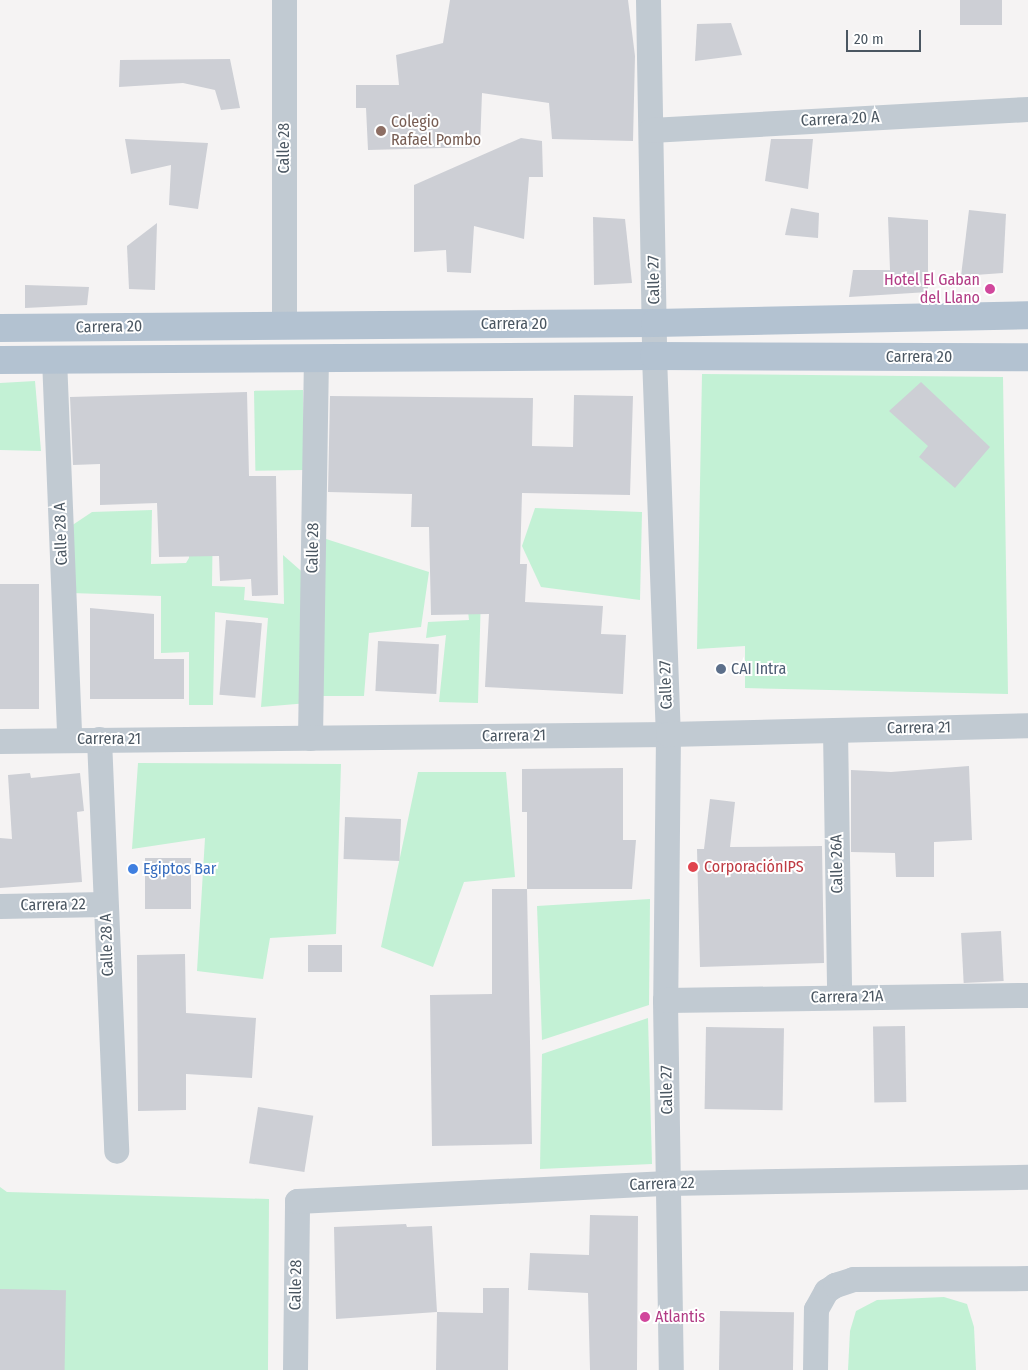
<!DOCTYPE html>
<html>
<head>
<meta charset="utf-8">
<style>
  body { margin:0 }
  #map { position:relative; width:1028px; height:1370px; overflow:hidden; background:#f5f3f3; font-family:"Fira Sans Condensed",sans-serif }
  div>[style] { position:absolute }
  .green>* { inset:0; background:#c3f1d5; transform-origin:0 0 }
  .building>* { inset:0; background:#cdcfd5; transform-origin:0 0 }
  .minor>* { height:25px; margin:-12.5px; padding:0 12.5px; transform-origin:12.5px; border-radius:12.5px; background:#c1cad2 }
  .major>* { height:28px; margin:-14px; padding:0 14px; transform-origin:14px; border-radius:14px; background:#b3c2d1 }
  .dots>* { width:14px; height:14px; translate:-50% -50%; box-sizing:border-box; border:2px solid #fff; border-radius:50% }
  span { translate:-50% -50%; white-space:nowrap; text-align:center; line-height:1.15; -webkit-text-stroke:4px #fff; paint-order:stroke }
  .street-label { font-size:16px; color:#4a5661 }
  .education-label { font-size:16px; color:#785e54 }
  .left { translate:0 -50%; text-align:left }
  .hotel-label { font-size:16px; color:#b23c85 }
  .right { translate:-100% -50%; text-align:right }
  .service-label { font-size:16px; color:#4e5e75 }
  .health-label { font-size:16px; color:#be3a42 }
  .shop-label { font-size:16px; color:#366cbe }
  .scale { position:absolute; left:846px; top:30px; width:75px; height:22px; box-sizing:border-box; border:2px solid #4a5661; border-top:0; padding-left:6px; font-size:15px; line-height:18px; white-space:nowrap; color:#4a5661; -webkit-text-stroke:4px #fff; paint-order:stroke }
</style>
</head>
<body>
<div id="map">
  <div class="green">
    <i style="clip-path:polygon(702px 374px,1003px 377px,1008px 694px,745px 688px,745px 646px,697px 649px)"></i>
    <i style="clip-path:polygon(35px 381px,41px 451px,0 450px,0 383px)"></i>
    <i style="left:303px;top:390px;width:80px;height:49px;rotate:89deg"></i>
    <i style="clip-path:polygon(535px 508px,642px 512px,640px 600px,541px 587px,522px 546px)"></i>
    <i style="clip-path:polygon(152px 510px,151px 564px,186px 563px,189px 558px,188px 514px,213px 512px,212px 586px,245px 587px,244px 600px,284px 604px,283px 555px,308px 577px,308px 703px,261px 707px,268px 618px,215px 612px,213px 705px,189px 705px,189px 652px,161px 653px,161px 596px,71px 593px,71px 526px,92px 512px)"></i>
    <i style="clip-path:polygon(323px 538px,429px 572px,421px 627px,369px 633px,364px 696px,313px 696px)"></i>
    <i style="clip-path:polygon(461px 549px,482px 558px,478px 703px,439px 702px,446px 635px,426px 638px,428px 622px,469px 620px)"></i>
    <i style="clip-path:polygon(138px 763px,341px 764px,336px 934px,270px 938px,263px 979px,197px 971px,205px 838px,132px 849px)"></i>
    <i style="clip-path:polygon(418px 772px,506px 772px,515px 877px,464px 882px,433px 967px,381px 947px)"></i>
    <i style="clip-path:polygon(650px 899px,649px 1005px,542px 1040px,537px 906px)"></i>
    <i style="clip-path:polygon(648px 1018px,652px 1164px,540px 1169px,542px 1054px)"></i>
    <i style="clip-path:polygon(0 1187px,7px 1192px,269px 1199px,268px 1370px,0 1370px)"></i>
    <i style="clip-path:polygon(944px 1297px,967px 1304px,974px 1327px,976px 1370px,848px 1370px,850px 1331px,856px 1311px,877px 1300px)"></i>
  </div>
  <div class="building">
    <i style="clip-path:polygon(450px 0,628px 0,635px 56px,633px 141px,552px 139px,549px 103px,482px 93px,480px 147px,368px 150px,366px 108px,356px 108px,356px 85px,399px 85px,396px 55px,443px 43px)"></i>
    <i style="left:960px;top:0;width:42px;height:25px"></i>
    <i style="clip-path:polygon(731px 23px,742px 55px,695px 61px,697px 24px)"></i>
    <i style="clip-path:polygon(230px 59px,240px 108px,221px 110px,215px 90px,183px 83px,119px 87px,120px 60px)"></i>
    <i style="clip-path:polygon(521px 138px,542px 141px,543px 177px,529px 177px,524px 239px,474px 226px,471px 273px,447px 272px,446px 250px,414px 252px,414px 185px)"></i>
    <i style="clip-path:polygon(125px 139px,208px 143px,198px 209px,169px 205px,171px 165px,131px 174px)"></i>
    <i style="clip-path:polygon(771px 139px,813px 139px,808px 189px,765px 181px)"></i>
    <i style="clip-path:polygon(791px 208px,819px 213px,818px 238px,785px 235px)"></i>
    <i style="clip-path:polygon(969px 210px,1006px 214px,1003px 273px,961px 276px)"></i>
    <i style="clip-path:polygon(593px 217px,625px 219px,632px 283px,594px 285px)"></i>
    <i style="clip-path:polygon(888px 217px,928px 220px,928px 292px,849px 297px,853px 270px,890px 270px)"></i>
    <i style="clip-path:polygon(157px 223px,155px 290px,129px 289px,127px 246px)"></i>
    <i style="clip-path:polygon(25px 285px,89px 287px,87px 305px,25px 308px)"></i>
    <i style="clip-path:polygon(921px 382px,990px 447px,955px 488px,919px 457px,928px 446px,889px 411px)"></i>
    <i style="clip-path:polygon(247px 392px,249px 476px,276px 476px,278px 595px,252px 596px,251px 579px,220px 581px,219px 556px,159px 557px,157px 503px,100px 505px,100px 464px,73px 465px,70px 397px)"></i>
    <i style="clip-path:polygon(574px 395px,633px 396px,630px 495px,522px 493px,520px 564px,527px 564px,525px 602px,603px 606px,601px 634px,626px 635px,623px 694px,485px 687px,489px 614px,431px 615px,429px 527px,411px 527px,412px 494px,328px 492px,330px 396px,533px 398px,532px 446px,573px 447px)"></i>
    <i style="left:39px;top:584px;width:125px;height:39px;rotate:90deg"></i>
    <i style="clip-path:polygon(90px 608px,154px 614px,154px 659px,184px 659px,184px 699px,90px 699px)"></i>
    <i style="left:226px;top:620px;width:36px;height:75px;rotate:5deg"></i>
    <i style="left:378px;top:641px;width:61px;height:50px;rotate:3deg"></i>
    <i style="clip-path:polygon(969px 766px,972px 840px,934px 842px,934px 877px,896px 877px,895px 853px,851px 852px,851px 770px,891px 772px)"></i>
    <i style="clip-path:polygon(623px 768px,623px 840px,636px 840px,632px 889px,527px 889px,527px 812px,522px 812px,522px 769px)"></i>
    <i style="clip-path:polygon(30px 773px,31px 778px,80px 773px,84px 811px,77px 812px,82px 882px,0 888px,0 838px,12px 839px,8px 775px)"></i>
    <i style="clip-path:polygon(710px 799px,735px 802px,730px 847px,822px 846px,824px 963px,700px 967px,697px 849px,704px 849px)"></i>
    <i style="left:345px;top:817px;width:56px;height:42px;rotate:2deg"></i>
    <i style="left:145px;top:858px;width:46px;height:51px"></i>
    <i style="clip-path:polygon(492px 889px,527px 889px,532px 1144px,432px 1146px,430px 995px,492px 994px)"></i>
    <i style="left:1001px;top:931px;width:50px;height:40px;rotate:87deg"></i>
    <i style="left:308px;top:945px;width:34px;height:27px"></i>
    <i style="clip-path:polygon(185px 954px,186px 1013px,256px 1018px,252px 1078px,186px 1074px,186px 1110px,138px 1111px,137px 955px)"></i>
    <i style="left:905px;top:1026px;width:76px;height:32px;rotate:89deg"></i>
    <i style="left:706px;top:1027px;width:78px;height:82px;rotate:1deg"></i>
    <i style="left:258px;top:1107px;width:56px;height:57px;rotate:9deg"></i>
    <i style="clip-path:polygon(590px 1215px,638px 1216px,637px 1370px,590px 1370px,588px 1293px,528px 1290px,530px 1253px,589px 1255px)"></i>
    <i style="clip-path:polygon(406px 1224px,407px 1227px,432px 1226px,437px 1312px,483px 1313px,483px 1288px,509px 1288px,508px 1370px,436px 1370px,437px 1312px,336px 1319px,334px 1227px)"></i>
    <i style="left:0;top:1289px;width:66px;height:81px;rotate:1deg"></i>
    <i style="left:720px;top:1311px;width:74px;height:59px;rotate:1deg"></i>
  </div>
  <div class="minor">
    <i style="left:284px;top:0;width:325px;rotate:90deg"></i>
    <i style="left:648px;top:0;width:356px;rotate:89deg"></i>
    <i style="left:654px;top:356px;width:378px;rotate:87.9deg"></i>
    <i style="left:668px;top:734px;width:266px;rotate:90.6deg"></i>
    <i style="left:665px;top:1000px;width:370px;rotate:89.1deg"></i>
    <i style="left:651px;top:130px;width:378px;rotate:-3.2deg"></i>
    <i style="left:54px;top:358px;width:381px;rotate:87.7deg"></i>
    <i style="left:835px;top:730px;width:267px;rotate:89.1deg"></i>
    <i style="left:310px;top:738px;width:381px;rotate:-89.1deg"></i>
    <i style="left:99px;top:739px;width:412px;rotate:87.6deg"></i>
    <i style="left:0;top:741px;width:668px;rotate:-0.6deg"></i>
    <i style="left:668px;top:734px;width:360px;rotate:-1.4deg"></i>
    <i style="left:0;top:906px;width:105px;rotate:-1.1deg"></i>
    <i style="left:665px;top:1000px;width:363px;rotate:-0.8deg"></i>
    <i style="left:295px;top:1370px;width:169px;rotate:-89.3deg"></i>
    <i style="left:297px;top:1201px;width:371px;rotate:-2.8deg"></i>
    <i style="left:668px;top:1183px;width:360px;rotate:-1deg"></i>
    <i style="left:815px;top:1370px;width:61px;rotate:-89.1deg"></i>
    <i style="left:816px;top:1309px;width:21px;rotate:-61deg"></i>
    <i style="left:826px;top:1291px;width:11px;rotate:-34deg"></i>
    <i style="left:835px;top:1285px;width:19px;rotate:-18deg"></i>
    <i style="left:853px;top:1279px;width:175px;rotate:-0.3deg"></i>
  </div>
  <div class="major">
    <i style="left:0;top:328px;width:655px;rotate:-0.44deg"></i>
    <i style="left:655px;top:323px;width:373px;rotate:-1.2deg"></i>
    <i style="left:0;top:360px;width:654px;rotate:-0.35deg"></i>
    <i style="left:654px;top:356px;width:374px;rotate:0.2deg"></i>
  </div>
  <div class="dots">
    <i style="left:381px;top:131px;background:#8d6e63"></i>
    <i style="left:990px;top:289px;background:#d1479c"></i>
    <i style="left:721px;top:669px;background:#5c6f8a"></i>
    <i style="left:693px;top:867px;background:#e0444e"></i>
    <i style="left:133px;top:869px;background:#3f7fe0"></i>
    <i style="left:645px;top:1317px;background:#d1479c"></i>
  </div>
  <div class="street-label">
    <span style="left:840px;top:119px;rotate:-3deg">Carrera 20 A</span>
    <span style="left:284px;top:148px;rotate:-90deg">Calle 28</span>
    <span style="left:654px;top:280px;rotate:-91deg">Calle 27</span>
    <span style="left:514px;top:324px">Carrera 20</span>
    <span style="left:109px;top:327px;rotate:-1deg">Carrera 20</span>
    <span style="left:919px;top:357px">Carrera 20</span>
    <span style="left:61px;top:534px;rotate:-92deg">Calle 28 A</span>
    <span style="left:313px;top:548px;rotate:-89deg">Calle 28</span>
    <span style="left:666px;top:685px;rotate:-92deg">Calle 27</span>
    <span style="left:919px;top:728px;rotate:-1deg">Carrera 21</span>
    <span style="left:514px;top:736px;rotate:-1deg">Carrera 21</span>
    <span style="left:109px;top:739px">Carrera 21</span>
    <span style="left:837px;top:864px;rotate:-91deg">Calle 26A</span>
    <span style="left:53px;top:905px;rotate:-1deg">Carrera 22</span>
    <span style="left:107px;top:945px;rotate:-92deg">Calle 28 A</span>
    <span style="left:847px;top:997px;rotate:-1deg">Carrera 21A</span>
    <span style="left:667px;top:1090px;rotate:-91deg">Calle 27</span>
    <span style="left:662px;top:1184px;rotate:-2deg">Carrera 22</span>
    <span style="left:296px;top:1285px;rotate:-89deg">Calle 28</span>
  </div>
  <div class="education-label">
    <span class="left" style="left:391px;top:131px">Colegio<br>Rafael Pombo</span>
  </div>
  <div class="hotel-label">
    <span class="right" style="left:980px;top:289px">Hotel El Gaban<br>del Llano</span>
    <span class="left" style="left:655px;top:1317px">Atlantis</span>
  </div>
  <div class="service-label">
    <span class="left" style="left:731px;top:669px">CAI Intra</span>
  </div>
  <div class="health-label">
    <span class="left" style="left:704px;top:867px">CorporaciónIPS</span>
  </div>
  <div class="shop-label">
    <span class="left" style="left:143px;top:869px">Egiptos Bar</span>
  </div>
  <div class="scale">20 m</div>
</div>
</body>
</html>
